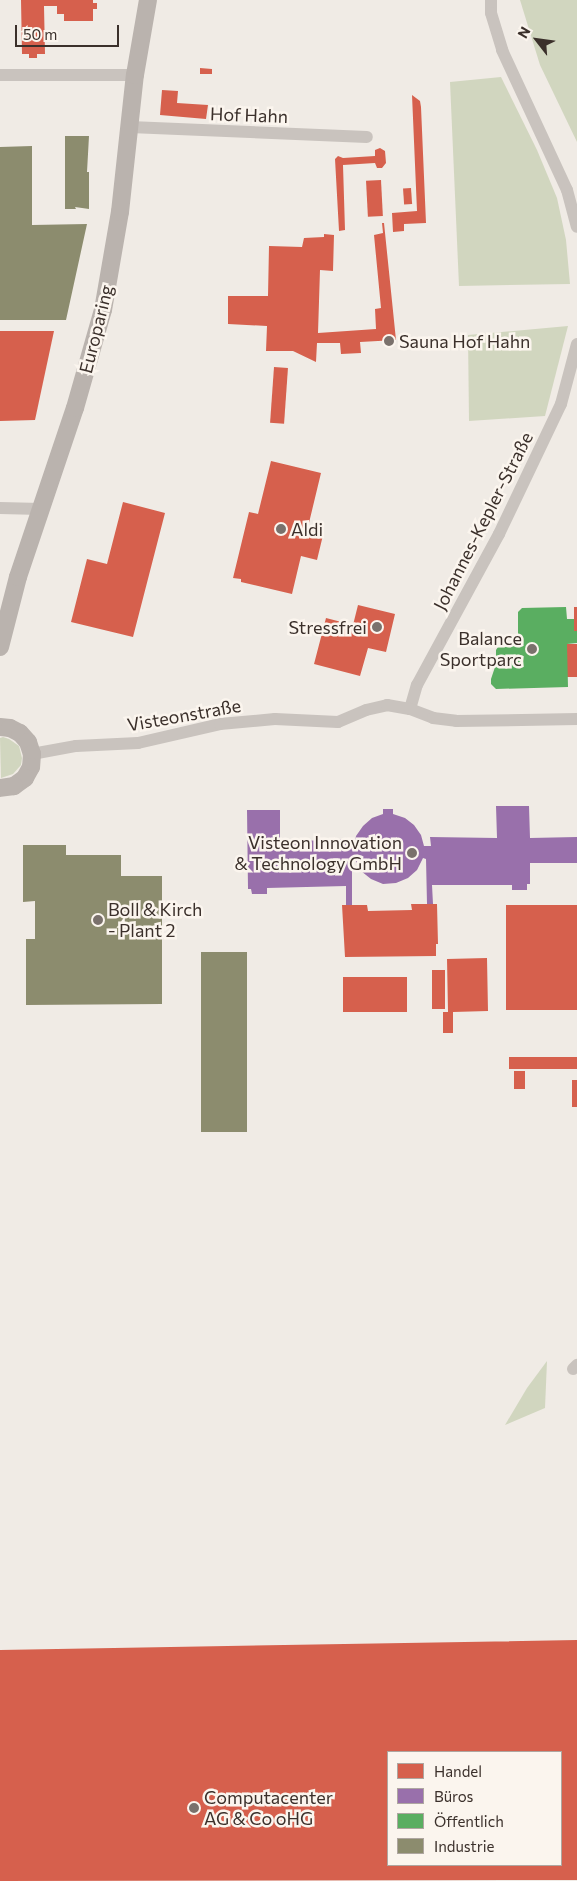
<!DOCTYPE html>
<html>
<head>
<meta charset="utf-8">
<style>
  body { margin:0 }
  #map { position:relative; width:577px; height:1881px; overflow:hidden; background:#f0ebe5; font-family:Commissioner,sans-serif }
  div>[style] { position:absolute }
  .green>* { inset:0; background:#d1d6bf }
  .shops>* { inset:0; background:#d6604d; transform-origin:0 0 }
  .offices>* { inset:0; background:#9970ab }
  .public>* { inset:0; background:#5aae61 }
  .industry>* { inset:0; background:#8c8c6e; transform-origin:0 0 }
  .street>* { height:12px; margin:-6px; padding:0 6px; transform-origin:6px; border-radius:6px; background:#c9c3be }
  .secondary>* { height:18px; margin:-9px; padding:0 9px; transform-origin:9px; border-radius:9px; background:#bab3ae }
  .dots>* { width:14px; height:14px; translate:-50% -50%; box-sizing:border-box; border:2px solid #fbf5ee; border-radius:50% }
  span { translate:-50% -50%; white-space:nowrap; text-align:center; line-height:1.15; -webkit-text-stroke:5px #fbf5ee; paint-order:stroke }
  .street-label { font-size:18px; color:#3b302b }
  .poi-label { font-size:18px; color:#3b302b }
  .left { translate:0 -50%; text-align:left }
  .right { translate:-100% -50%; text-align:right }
  .legend { position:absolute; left:387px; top:1751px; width:175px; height:115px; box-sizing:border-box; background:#fbf5ee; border:1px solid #aea6a0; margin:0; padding:6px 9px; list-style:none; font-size:15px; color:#3b302b }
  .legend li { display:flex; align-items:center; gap:10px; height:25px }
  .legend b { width:25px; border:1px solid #aea6a0 }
  .north { position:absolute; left:512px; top:15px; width:50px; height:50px; -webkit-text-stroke:4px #fbf5ee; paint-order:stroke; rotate:300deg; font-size:14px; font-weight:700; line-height:20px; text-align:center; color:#3b302b }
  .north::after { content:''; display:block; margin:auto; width:18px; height:22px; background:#3b302b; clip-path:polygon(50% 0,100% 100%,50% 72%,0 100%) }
  .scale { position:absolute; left:15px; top:25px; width:104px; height:22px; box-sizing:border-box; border:2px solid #3b302b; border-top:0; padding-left:6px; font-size:15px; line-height:18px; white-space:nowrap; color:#3b302b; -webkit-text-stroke:4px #fbf5ee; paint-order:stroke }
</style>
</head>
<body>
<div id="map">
  <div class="green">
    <i style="clip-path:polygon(520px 0,577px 0,577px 142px,540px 65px)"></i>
    <i style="clip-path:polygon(501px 77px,537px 150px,557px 198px,566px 240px,570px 284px,459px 286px,450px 82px)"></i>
    <i style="clip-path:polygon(568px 326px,545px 416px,469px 421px,468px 335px)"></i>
    <i style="clip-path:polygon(3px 737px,9px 739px,19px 746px,22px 758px,21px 765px,13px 774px,1px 778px,0 738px)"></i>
    <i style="clip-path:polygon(547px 1361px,545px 1408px,505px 1425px,527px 1388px)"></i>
  </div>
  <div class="shops">
    <i style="clip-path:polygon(21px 0,93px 0,93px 3px,97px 3px,97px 9px,93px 9px,93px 21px,64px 21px,64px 14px,57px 14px,57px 6px,44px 6px,45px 54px,37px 54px,37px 58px,29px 58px,29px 54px,22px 54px)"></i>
    <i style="clip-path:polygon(200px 68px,212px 69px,212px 74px,200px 74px)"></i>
    <i style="clip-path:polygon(162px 90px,178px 91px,177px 103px,208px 105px,206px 119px,160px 115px)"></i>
    <i style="clip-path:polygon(412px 95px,420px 101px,421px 107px,426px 223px,404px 224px,404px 231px,393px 232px,392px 213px,417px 211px)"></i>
    <i style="clip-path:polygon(380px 148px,385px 151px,386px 163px,382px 168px,377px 168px,375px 163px,343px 165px,345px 230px,339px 231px,335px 159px,338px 156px,343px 158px,375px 156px,375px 150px)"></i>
    <i style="left:381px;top:180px;width:36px;height:15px;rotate:87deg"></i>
    <i style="left:411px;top:188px;width:16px;height:8px;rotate:86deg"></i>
    <i style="clip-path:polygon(382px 223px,384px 223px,396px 340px,360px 342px,361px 353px,341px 354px,340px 343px,317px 343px,316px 362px,293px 351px,266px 351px,267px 326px,228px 324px,228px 296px,268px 296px,269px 246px,302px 247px,304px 238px,324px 237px,324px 234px,334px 235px,333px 271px,320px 270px,318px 333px,376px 329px,375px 309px,381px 308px,374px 235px,383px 233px)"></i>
    <i style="clip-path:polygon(0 331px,54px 331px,35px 420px,0 421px)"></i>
    <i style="left:274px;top:367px;width:14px;height:56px;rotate:4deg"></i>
    <i style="clip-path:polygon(271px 461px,321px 473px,308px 527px,324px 531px,317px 560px,301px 556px,292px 594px,241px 582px,241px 579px,233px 578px,249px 512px,258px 514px)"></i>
    <i style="clip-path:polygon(123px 502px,165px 513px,133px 637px,71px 622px,87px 559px,107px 564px)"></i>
    <i style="clip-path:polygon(358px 605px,395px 614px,386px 652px,368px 648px,360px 676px,314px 664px,326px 618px,353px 625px)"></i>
    <i style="left:574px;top:607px;width:3px;height:24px"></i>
    <i style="left:567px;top:644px;width:10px;height:33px"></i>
    <i style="clip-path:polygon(411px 904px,437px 904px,438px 944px,436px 944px,436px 956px,345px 957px,342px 905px,367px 905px,368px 911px,412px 910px)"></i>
    <i style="left:577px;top:905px;width:105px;height:71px;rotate:90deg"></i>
    <i style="clip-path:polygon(487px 958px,488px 1011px,453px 1012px,453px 1033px,443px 1033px,443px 1012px,448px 1012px,447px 959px)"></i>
    <i style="left:445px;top:970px;width:39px;height:13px;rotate:90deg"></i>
    <i style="left:407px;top:977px;width:35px;height:64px;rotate:90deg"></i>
    <i style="left:577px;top:1057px;width:12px;height:68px;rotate:90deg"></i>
    <i style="left:514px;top:1071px;width:11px;height:18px"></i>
    <i style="left:572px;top:1080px;width:5px;height:27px"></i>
    <i style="clip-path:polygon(evenodd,577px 1640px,577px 1880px,0 1881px,0 1650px,577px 1640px,388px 1752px,561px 1752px,561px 1865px,388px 1865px,388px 1752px)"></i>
  </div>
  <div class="offices">
    <i style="clip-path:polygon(496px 806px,529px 806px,530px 838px,577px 837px,577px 863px,530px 863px,530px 884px,527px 884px,527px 890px,512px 890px,512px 885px,432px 885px,433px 904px,427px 904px,426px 859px,423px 858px,417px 870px,408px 878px,396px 883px,383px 884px,371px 879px,361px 871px,355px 859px,352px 860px,352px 905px,346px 905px,346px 886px,267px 888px,267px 894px,252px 894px,251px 889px,248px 889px,247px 810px,280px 810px,280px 842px,346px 839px,346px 847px,354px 847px,356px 836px,363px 826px,372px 818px,383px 814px,383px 809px,393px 809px,393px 814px,405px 818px,414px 825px,421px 835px,424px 846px,431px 846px,430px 837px,497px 838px)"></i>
  </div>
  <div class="public">
    <i style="clip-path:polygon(566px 607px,567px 619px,574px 619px,574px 631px,577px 631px,577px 643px,567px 644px,568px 687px,496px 689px,491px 684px,491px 679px,496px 664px,496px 650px,498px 647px,510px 647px,510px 643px,518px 637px,518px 612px,522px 608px)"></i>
  </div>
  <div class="industry">
    <i style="clip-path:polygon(65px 136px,89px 136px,87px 172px,89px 172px,89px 209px,75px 207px,76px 209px,65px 209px)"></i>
    <i style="clip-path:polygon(32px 146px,32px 225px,87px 224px,66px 320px,0 320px,0 147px)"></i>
    <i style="clip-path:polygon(23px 845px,66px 845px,66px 855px,121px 855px,121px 876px,162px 876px,162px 1004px,26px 1005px,26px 939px,35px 939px,35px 901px,23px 902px)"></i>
    <i style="left:247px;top:952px;width:180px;height:46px;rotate:90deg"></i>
  </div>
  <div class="street">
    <i style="left:491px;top:0;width:13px;rotate:90deg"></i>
    <i style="left:491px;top:13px;width:39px;rotate:73deg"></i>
    <i style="left:502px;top:50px;width:154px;rotate:65.1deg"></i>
    <i style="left:567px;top:190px;width:38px;rotate:75deg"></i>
    <i style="left:0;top:75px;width:135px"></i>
    <i style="left:130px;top:127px;width:237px;rotate:2.4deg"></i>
    <i style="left:0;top:508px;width:41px;rotate:1.4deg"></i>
    <i style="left:410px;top:709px;width:25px;rotate:-74deg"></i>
    <i style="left:417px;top:685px;width:172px;rotate:-61.5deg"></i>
    <i style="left:499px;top:534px;width:144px;rotate:-64.5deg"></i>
    <i style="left:561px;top:404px;width:62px;rotate:-75.1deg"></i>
    <i style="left:32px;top:754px;width:45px;rotate:-10.3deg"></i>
    <i style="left:76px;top:746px;width:62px;rotate:-2.8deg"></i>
    <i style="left:138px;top:743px;width:84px;rotate:-13deg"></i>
    <i style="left:220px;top:724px;width:55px;rotate:-5.2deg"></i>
    <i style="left:275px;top:719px;width:63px;rotate:2.7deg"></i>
    <i style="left:338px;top:722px;width:30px;rotate:-23deg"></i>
    <i style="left:366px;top:710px;width:22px;rotate:-13deg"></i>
    <i style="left:387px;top:705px;width:23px;rotate:10deg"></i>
    <i style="left:410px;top:709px;width:25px;rotate:21deg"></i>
    <i style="left:433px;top:718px;width:23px;rotate:7deg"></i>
    <i style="left:456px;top:721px;width:121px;rotate:-0.9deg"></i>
    <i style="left:573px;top:1369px;width:6px;rotate:-45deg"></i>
  </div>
  <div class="secondary">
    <i style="left:0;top:647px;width:72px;rotate:-75.6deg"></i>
    <i style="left:18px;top:577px;width:178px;rotate:-71.4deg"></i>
    <i style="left:75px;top:408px;width:102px;rotate:-74.1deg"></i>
    <i style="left:103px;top:310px;width:99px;rotate:-80.2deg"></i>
    <i style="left:120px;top:212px;width:138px;rotate:-83.8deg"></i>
    <i style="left:135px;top:75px;width:76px;rotate:-80.2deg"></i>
    <i style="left:0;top:727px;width:10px;rotate:6deg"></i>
    <i style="left:10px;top:728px;width:11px;rotate:27deg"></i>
    <i style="left:20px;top:733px;width:12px;rotate:48deg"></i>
    <i style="left:28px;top:742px;width:13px;rotate:72deg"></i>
    <i style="left:32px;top:754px;width:13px;rotate:94deg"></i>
    <i style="left:31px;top:767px;width:13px;rotate:119deg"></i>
    <i style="left:25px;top:778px;width:14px;rotate:144deg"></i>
    <i style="left:14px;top:786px;width:14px;rotate:172deg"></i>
  </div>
  <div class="dots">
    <i style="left:389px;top:341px;background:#7a716c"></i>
    <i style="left:281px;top:529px;background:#7a716c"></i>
    <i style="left:377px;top:627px;background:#7a716c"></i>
    <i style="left:532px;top:649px;background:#7a716c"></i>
    <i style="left:412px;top:853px;background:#7a716c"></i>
    <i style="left:98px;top:920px;background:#7a716c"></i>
    <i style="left:194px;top:1808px;background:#7a716c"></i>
  </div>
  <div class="street-label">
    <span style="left:249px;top:115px;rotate:2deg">Hof Hahn</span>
    <span style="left:96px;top:329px;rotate:-76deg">Europaring</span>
    <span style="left:483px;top:521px;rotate:-63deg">Johannes-Kepler-Straße</span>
    <span style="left:184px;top:715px;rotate:-10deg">Visteonstraße</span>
  </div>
  <div class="poi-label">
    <span class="left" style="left:399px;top:341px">Sauna Hof Hahn</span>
    <span class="left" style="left:291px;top:529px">Aldi</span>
    <span class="right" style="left:367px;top:627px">Stressfrei</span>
    <span class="right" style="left:522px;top:649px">Balance<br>Sportparc</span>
    <span class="right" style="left:402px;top:853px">Visteon Innovation<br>&amp; Technology GmbH</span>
    <span class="left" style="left:108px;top:920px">Boll &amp; Kirch<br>- Plant 2</span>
    <span class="left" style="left:204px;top:1808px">Computacenter<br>AG &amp; Co oHG</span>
  </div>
  <ul class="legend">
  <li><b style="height:14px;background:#d6604d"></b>Handel</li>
  <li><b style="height:14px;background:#9970ab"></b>Büros</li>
  <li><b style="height:14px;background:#5aae61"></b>Öffentlich</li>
  <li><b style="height:14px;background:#8c8c6e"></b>Industrie</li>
  </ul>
  <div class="north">N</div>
  <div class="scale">50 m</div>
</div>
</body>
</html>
